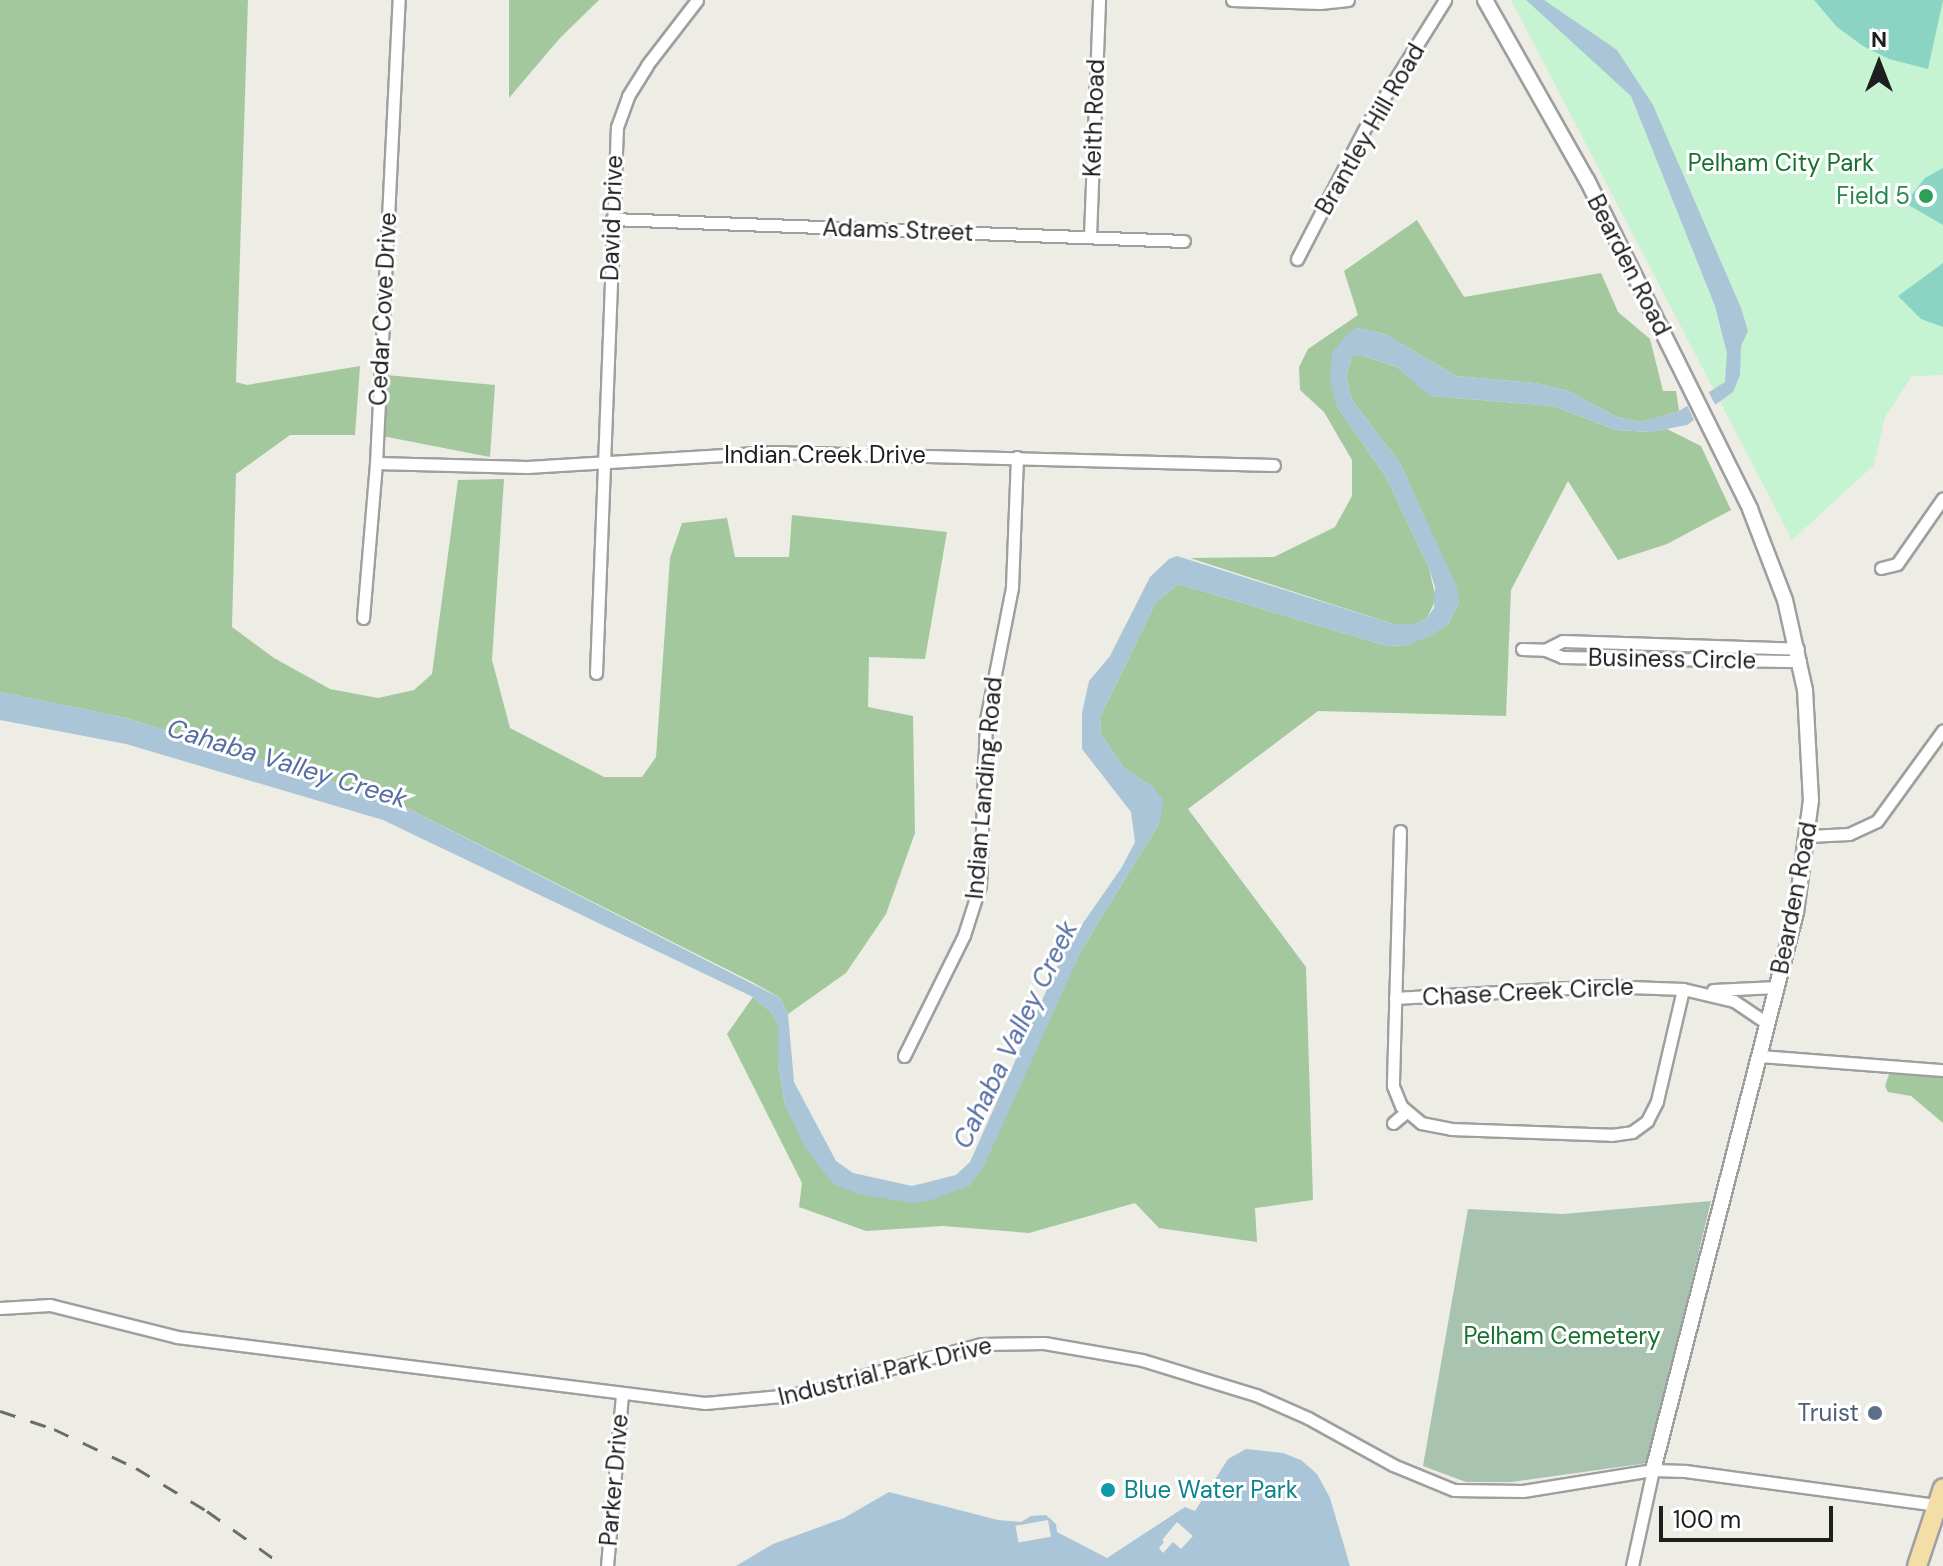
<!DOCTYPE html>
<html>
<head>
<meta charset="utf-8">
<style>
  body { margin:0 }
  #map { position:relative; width:1943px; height:1566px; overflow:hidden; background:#edece5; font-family:"DM Sans",sans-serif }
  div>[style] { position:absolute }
  .forest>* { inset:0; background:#a3c89e }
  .cemetery>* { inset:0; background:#a8c4b1 }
  .park>* { inset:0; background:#c6f3d1 }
  .pitch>* { inset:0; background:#8bd4c4 }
  .water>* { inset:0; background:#aac5d7 }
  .pier>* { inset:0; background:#edece5; transform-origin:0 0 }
  .roads { filter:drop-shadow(2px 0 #9f9f9f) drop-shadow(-2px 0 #9f9f9f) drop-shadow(0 2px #9f9f9f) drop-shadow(0 -2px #9f9f9f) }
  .minor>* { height:11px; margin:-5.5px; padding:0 5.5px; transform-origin:5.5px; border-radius:5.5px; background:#fff }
  .tertiary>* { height:14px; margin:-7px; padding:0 7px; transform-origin:7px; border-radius:7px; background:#fff }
  .primary>* { height:18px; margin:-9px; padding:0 9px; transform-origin:9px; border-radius:9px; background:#f2dea6 }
  .rail>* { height:3px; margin-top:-1.5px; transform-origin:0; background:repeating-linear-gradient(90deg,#6c6c6c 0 16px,transparent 0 32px) }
  .dots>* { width:22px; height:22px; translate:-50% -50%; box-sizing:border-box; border:4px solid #fff; border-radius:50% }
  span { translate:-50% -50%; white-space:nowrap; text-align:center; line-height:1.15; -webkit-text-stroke:6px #fff; paint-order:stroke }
  .street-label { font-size:24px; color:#1e1e1e }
  .park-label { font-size:24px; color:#17702e }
  .leisure-label { font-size:24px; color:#27864d }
  .right { translate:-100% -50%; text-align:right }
  .service-label { font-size:24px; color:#4e5e75 }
  .culture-label { font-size:24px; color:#0d838f }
  .left { translate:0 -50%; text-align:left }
  .water-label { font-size:26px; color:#546ea3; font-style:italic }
  .north { position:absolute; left:1839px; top:24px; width:80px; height:80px; -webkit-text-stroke:6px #fff; paint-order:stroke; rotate:0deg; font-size:22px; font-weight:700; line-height:32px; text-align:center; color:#1e1e1e }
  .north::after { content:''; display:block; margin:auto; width:28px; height:36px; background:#1e1e1e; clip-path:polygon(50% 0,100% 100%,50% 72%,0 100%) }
  .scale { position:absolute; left:1659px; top:1506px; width:174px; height:36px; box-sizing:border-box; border:4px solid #1e1e1e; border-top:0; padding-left:10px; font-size:24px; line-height:28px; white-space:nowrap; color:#1e1e1e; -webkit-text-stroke:6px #fff; paint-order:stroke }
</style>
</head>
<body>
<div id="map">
  <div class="forest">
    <i style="clip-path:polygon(0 0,248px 0,236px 382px,247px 385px,360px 366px,355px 435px,290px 435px,236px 474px,232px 627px,274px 658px,330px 689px,378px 698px,414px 690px,432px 674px,458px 480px,504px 479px,492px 660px,510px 728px,604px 777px,642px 777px,656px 757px,670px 558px,682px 523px,727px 518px,735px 557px,789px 557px,792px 515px,947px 532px,925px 659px,869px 657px,868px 707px,913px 716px,915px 833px,886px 914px,846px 973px,788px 1014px,780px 998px,754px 983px,391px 800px,126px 718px,0 692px)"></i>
    <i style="clip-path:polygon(509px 0,599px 0,560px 38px,509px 98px)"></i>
    <i style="clip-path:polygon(1417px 220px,1464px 297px,1601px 273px,1618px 312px,1650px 339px,1663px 391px,1676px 391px,1679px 411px,1642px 422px,1617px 417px,1568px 391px,1535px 383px,1456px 376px,1385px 334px,1357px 328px,1336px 405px,1386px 477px,1429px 568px,1436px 599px,1427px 618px,1415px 624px,1393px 624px,1190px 558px,1274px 557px,1335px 527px,1352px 496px,1352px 460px,1324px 412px,1300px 390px,1299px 367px,1308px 349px,1358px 315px,1344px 271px)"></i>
    <i style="clip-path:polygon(1352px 356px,1364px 356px,1397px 367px,1431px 396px,1553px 406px,1616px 430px,1650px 432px,1667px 429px,1701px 446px,1731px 510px,1667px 544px,1618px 560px,1568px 481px,1511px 590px,1506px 716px,1318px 711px,1188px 809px,1306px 967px,1313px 1200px,1255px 1208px,1257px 1242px,1159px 1228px,1135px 1203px,1029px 1233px,943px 1226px,866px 1231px,799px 1207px,802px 1183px,727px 1034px,753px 997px,772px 1013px,778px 1025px,778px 1063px,785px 1105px,859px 1194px,969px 1186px,1082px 949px,1160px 822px,1154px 788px,1124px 768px,1101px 734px,1100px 717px,1156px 602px,1179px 584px,1387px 646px,1407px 645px,1448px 624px,1459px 602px,1456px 587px,1400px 463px,1352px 400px,1346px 377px)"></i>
    <i style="clip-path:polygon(386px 375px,495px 385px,490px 457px,382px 436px)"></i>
    <i style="clip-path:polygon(1889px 1074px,1943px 1077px,1943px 1123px,1911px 1096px,1888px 1092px,1885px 1086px)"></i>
  </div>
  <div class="cemetery">
    <i style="clip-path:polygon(1711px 1201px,1648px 1463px,1512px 1482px,1466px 1482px,1423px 1466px,1468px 1209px,1563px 1214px)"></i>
  </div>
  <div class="park">
    <i style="clip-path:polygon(1511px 0,1943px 0,1943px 375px,1912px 376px,1885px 417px,1874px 465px,1792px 540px)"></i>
  </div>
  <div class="pitch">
    <i style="clip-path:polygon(1814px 0,1943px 0,1928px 69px,1889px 59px,1863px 46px,1837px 27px)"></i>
    <i style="clip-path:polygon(1943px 168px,1943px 225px,1905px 203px,1925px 178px)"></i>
    <i style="clip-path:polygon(1943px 263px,1943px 327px,1921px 319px,1898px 296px)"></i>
  </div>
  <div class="water">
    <i style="clip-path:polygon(1526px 0,1544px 0,1617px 50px,1653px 105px,1741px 308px,1748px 331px,1741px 346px,1740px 375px,1733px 392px,1687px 425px,1651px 432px,1616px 430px,1553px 406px,1430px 396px,1397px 367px,1364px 356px,1352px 356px,1346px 377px,1352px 400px,1400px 463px,1457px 587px,1459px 602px,1448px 624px,1431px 636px,1407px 645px,1387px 646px,1179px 584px,1156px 602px,1100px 717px,1101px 734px,1124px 768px,1154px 788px,1163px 800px,1160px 822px,1082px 949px,984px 1166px,969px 1186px,931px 1200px,913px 1203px,859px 1194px,833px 1184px,804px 1146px,785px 1105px,778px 1063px,778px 1025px,772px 1013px,753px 997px,383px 820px,126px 744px,0 720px,0 692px,126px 718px,391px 800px,780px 998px,788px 1014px,794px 1082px,836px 1161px,853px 1173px,912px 1186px,956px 1175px,970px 1162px,1065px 949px,1122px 867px,1135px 842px,1131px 812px,1082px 749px,1082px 713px,1089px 681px,1110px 656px,1150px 577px,1169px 559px,1177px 556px,1393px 624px,1415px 624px,1427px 618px,1434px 608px,1435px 587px,1429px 568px,1386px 477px,1336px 405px,1330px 377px,1332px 353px,1348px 333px,1357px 328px,1385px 334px,1456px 376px,1535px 383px,1568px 391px,1617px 417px,1642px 422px,1679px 411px,1725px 382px,1727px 353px,1715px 306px,1631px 96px)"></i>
    <i style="clip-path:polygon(1246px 1449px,1283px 1453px,1301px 1460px,1317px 1474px,1330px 1498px,1350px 1566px,736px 1566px,773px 1544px,844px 1518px,889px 1492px,998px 1520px,1021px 1522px,1031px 1516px,1046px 1515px,1056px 1524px,1057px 1532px,1107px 1558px,1185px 1507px,1195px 1511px,1228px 1459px)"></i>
  </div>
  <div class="pier">
    <i style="clip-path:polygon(1708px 391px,1717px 408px,1696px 424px,1686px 403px)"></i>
    <i style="left:1048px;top:1520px;width:17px;height:33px;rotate:80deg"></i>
    <i style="clip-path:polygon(1177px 1522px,1193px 1536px,1181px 1549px,1173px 1542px,1163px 1553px,1159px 1548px,1164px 1542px,1162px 1540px)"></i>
  </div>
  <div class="roads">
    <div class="minor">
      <i style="left:1232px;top:0;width:88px;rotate:2deg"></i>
      <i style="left:1320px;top:3px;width:28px;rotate:-6deg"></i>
      <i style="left:612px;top:219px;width:572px;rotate:2.2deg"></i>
      <i style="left:1090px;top:236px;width:236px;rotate:-87.8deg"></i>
      <i style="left:1297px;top:259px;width:150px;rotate:-62.6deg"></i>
      <i style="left:1366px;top:126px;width:149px;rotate:-57.9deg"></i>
      <i style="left:376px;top:463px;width:151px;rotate:1.5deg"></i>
      <i style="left:527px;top:467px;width:243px;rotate:-3.5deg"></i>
      <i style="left:770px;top:452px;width:504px;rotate:1.48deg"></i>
      <i style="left:1881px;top:568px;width:16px;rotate:-14deg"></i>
      <i style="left:1897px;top:564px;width:80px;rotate:-55.1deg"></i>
      <i style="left:363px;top:618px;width:156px;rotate:-85.2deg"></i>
      <i style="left:376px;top:463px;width:464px;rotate:-87.2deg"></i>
      <i style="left:1522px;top:649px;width:23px;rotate:2deg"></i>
      <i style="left:1545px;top:650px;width:18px;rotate:22deg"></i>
      <i style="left:1562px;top:657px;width:238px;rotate:1deg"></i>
      <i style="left:1545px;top:650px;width:20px;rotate:-27deg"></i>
      <i style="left:1563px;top:641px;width:235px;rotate:1.9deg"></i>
      <i style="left:596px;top:673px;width:546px;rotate:-87.8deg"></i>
      <i style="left:617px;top:127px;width:33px;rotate:-70deg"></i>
      <i style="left:628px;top:96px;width:36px;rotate:-58deg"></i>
      <i style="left:647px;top:65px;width:82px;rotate:-52.4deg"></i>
      <i style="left:1400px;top:831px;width:255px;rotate:91.6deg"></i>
      <i style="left:1393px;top:1086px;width:22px;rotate:68deg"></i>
      <i style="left:1401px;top:1106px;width:26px;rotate:40deg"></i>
      <i style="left:1421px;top:1123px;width:31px;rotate:11deg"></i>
      <i style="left:1451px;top:1129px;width:160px;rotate:2.1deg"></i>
      <i style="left:1611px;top:1135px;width:21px;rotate:-8deg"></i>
      <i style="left:1632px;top:1132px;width:19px;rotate:-36deg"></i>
      <i style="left:1647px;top:1121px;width:22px;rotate:-63deg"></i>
      <i style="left:1657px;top:1101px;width:115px;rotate:-76.9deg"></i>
      <i style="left:1809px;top:836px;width:40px;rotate:-2.9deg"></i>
      <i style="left:1849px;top:834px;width:31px;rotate:-25deg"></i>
      <i style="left:1877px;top:821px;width:112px;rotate:-54deg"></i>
      <i style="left:1713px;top:990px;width:64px;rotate:-2.7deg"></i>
      <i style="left:1395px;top:998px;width:208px;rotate:-3.3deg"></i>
      <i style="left:1603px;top:986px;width:80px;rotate:2.1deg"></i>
      <i style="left:1683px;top:989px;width:52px;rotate:13.2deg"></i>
      <i style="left:1734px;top:1001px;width:40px;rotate:34deg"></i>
      <i style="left:904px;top:1056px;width:135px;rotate:-63.6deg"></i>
      <i style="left:964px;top:935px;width:52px;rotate:-72.3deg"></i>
      <i style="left:980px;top:885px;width:165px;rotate:-87.9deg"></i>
      <i style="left:986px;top:720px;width:136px;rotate:-78.9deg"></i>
      <i style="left:1012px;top:587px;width:130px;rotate:-87.8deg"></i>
      <i style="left:1759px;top:1056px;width:185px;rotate:4.4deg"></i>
      <i style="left:1393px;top:1123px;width:17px;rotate:-40deg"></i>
      <i style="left:0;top:1308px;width:50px;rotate:-3.4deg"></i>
      <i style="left:50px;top:1305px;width:131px;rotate:14.1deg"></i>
      <i style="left:177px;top:1337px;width:532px;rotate:7.13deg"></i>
      <i style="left:705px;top:1403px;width:87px;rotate:-5.3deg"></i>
      <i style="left:792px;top:1395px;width:196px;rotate:-15.1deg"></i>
      <i style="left:981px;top:1344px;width:63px;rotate:-0.9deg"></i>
      <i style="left:1044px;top:1343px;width:99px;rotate:9.8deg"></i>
      <i style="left:1142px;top:1360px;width:119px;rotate:17.1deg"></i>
      <i style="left:1256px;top:1395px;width:57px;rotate:23.9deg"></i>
      <i style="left:1308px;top:1418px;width:97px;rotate:28.9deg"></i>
      <i style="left:1393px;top:1465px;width:66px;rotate:22.3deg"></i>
      <i style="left:1454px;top:1490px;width:69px;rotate:0.8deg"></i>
      <i style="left:1523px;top:1491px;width:132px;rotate:-9.2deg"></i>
      <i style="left:1653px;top:1470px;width:32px;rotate:2deg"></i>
      <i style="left:1685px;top:1471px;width:253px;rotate:7.7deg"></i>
      <i style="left:607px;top:1566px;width:173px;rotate:-85deg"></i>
      <i style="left:1632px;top:1566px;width:98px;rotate:-77.7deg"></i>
    </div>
    <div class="tertiary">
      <i style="left:1485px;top:0;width:207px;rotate:60.5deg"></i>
      <i style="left:1587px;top:180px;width:367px;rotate:63.6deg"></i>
      <i style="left:1750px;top:509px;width:97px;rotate:69deg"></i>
      <i style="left:1785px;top:600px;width:92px;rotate:77.5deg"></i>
      <i style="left:1805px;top:690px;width:110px;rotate:86.9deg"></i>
      <i style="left:1811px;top:800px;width:113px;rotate:97.6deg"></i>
      <i style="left:1796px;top:912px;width:576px;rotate:104.37deg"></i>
    </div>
    <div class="primary">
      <i style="left:1917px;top:1566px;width:82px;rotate:-71.6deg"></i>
    </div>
  </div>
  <div class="rail">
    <i style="left:0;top:1411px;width:57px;rotate:18.4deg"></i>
    <i style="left:54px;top:1429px;width:91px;rotate:25.4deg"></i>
    <i style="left:136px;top:1468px;width:83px;rotate:31.2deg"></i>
    <i style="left:207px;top:1511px;width:95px;rotate:35.5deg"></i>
  </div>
  <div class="dots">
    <i style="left:1926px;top:196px;background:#2e9e5b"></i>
    <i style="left:1875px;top:1413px;background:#5c6f8a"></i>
    <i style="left:1108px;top:1490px;background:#0f9aa8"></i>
  </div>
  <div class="street-label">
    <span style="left:1094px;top:118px;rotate:-88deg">Keith Road</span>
    <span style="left:1370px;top:129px;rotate:-60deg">Brantley Hill Road</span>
    <span style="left:612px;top:218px;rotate:-88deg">David Drive</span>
    <span style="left:898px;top:230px;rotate:2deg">Adams Street</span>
    <span style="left:1629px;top:265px;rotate:63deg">Bearden Road</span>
    <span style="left:383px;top:309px;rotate:-87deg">Cedar Cove Drive</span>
    <span style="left:825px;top:455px">Indian Creek Drive</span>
    <span style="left:1672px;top:659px;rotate:1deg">Business Circle</span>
    <span style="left:984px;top:788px;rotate:-85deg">Indian Landing Road</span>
    <span style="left:1794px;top:898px;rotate:-79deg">Bearden Road</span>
    <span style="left:1528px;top:992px;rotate:-3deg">Chase Creek Circle</span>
    <span style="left:885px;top:1371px;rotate:-14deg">Industrial Park Drive</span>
    <span style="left:614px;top:1480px;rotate:-85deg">Parker Drive</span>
  </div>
  <div class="park-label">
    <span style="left:1781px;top:163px">Pelham City Park</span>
    <span style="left:1562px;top:1336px">Pelham Cemetery</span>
  </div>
  <div class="leisure-label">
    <span class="right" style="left:1910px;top:196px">Field 5</span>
  </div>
  <div class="service-label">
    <span class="right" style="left:1859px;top:1413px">Truist</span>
  </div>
  <div class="culture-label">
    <span class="left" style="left:1124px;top:1490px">Blue Water Park</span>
  </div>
  <div class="water-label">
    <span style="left:287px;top:764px;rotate:17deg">Cahaba Valley Creek</span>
    <span style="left:1016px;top:1035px;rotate:-64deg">Cahaba Valley Creek</span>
  </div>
  <div class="north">N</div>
  <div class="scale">100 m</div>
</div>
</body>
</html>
